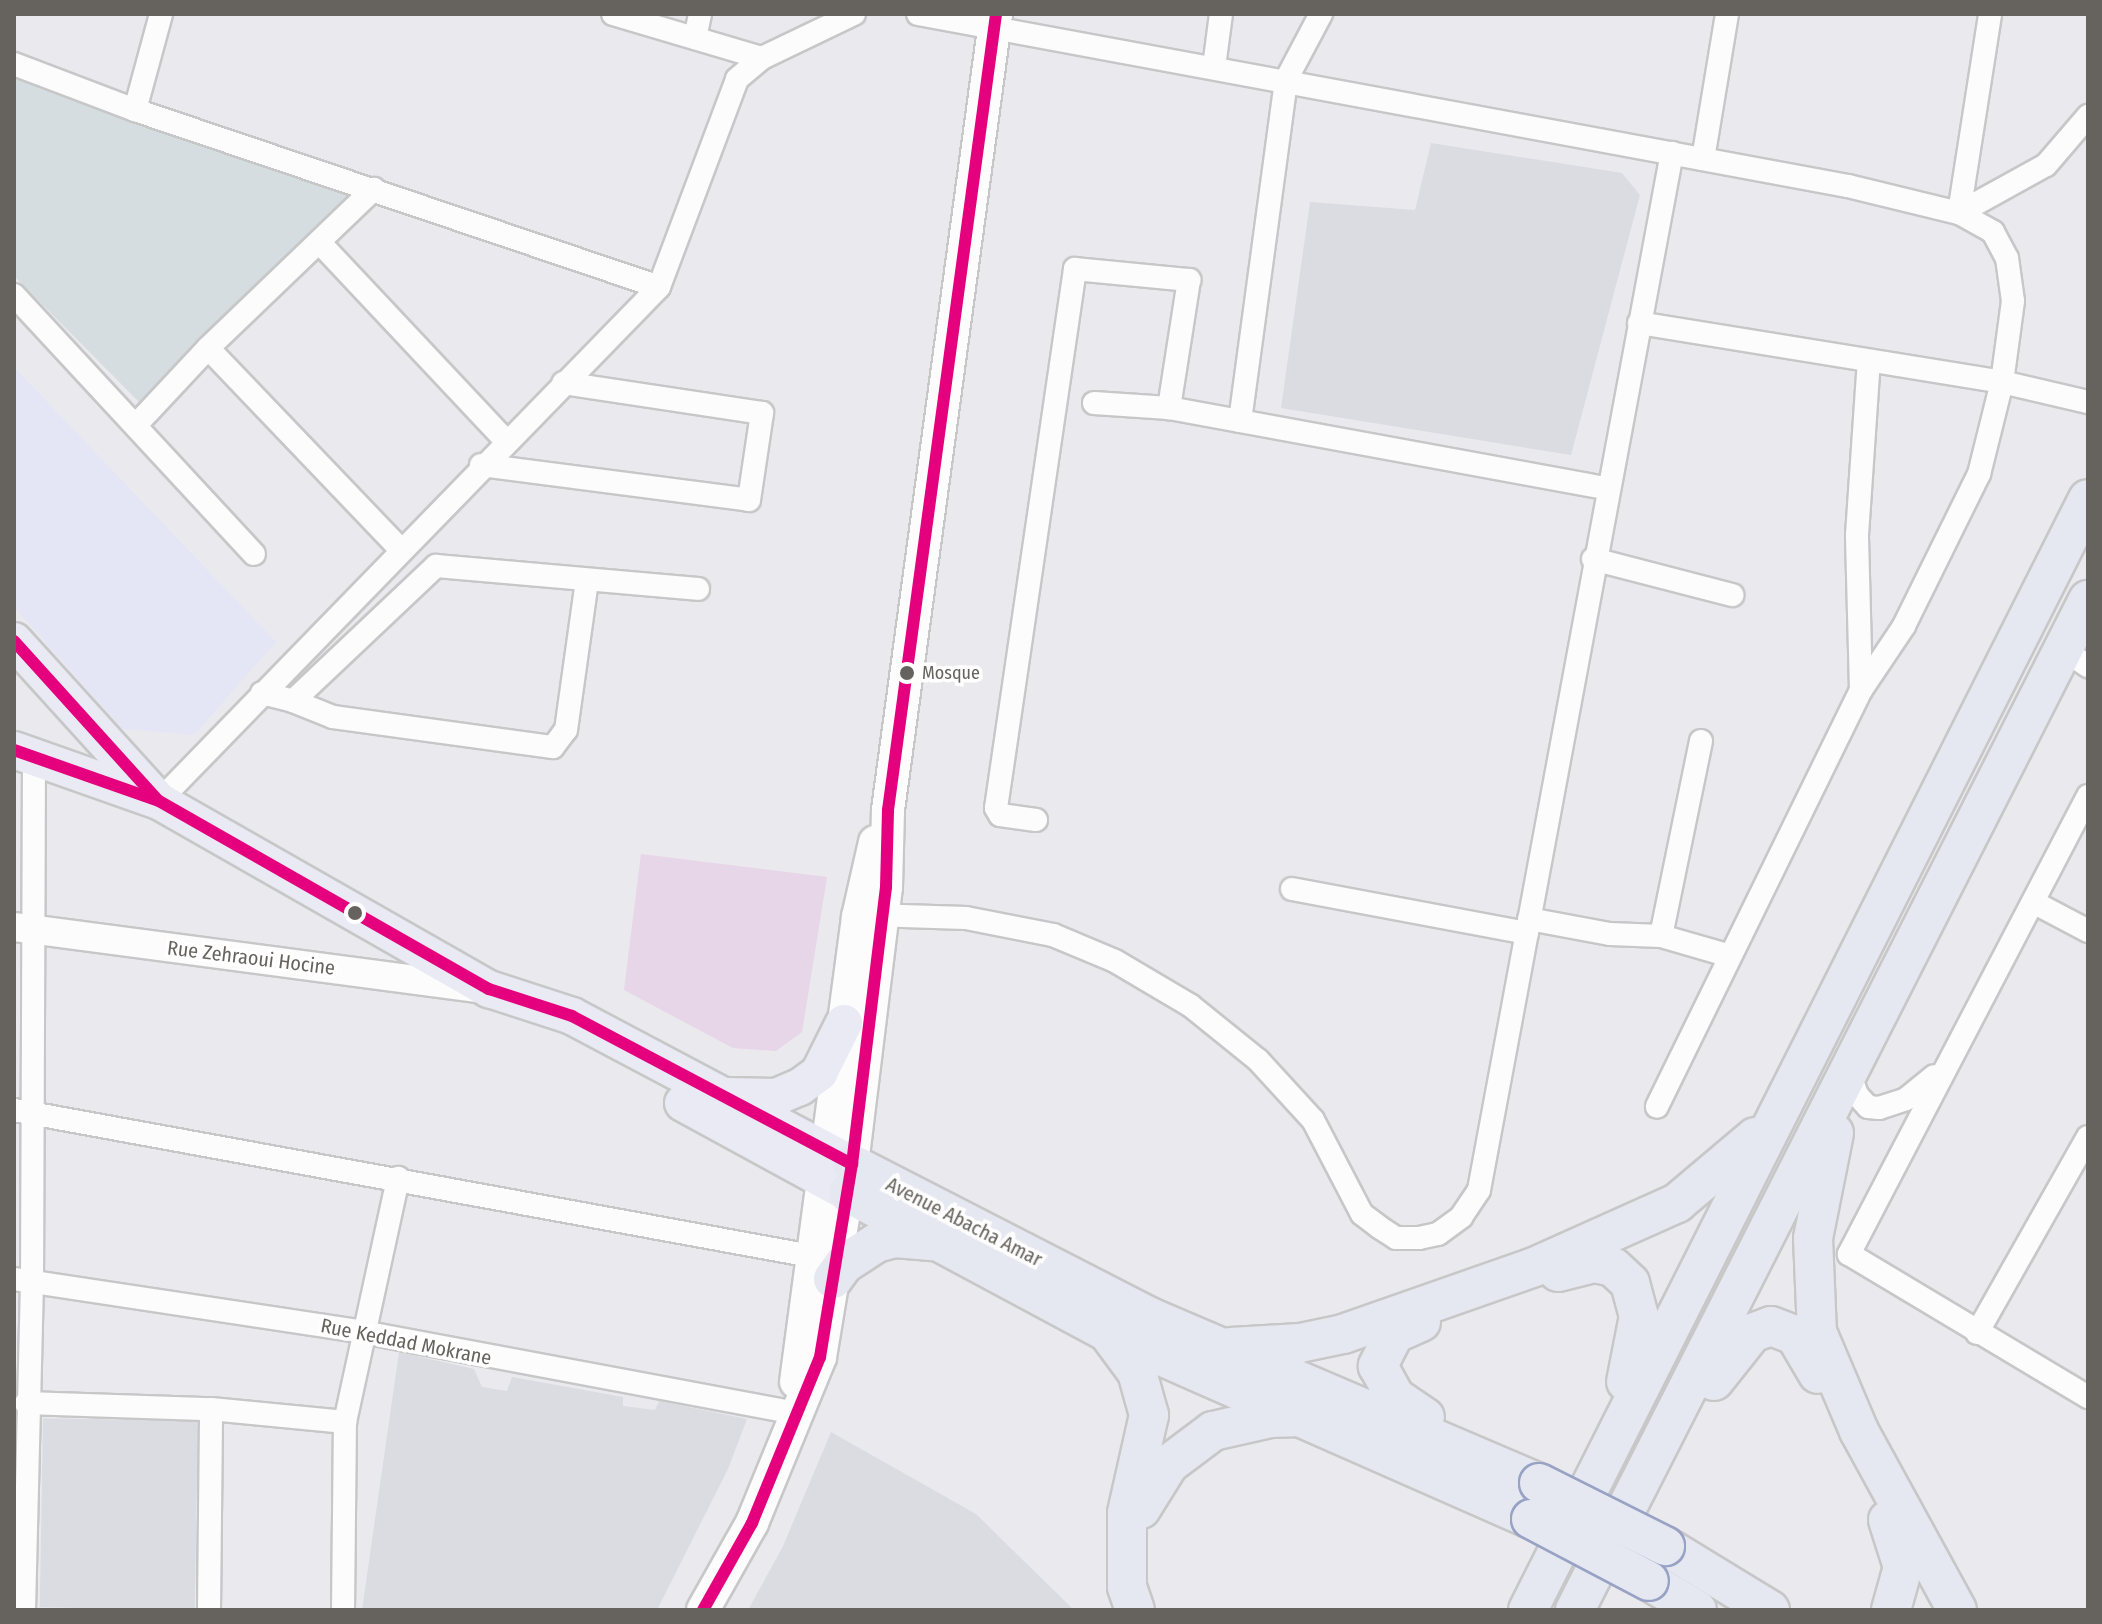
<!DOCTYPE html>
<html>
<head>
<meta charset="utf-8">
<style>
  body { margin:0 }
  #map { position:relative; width:2102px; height:1624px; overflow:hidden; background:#e9e9ee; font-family:"Fira Sans Condensed",sans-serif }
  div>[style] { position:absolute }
  .commercial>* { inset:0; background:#e4e6f6 }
  .education>* { inset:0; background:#dbdbe2; transform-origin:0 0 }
  .medical>* { inset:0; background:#d5dde0 }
  .green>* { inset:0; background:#e7d5e8 }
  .roads { filter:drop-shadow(2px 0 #c8c7c8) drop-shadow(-2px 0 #c8c7c8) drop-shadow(0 2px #c8c7c8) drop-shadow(0 -2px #c8c7c8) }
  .minor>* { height:22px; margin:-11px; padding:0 11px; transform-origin:11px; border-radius:11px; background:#fcfcfc }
  .tertiary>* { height:28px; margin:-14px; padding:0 14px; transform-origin:14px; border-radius:14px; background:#fcfcfc }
  .secondary>* { height:32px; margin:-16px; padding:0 16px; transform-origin:16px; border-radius:16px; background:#fcfcfc }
  .primary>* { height:36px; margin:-18px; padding:0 18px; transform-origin:18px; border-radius:18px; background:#e9eaf3 }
  .trunk>* { height:38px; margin:-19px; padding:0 19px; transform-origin:19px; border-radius:19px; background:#e6e8f1 }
  .bridges { filter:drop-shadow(2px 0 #98a2c4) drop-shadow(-2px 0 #98a2c4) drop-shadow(0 2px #98a2c4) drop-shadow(0 -2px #98a2c4) }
  .trunk-bridge>* { height:38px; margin:-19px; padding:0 19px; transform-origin:19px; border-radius:19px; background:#e6e8f1 }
  .bus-1>* { height:12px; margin:-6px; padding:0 6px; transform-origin:6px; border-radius:6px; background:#e5007d }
  .dots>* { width:22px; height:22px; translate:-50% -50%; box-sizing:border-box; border:4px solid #fff; border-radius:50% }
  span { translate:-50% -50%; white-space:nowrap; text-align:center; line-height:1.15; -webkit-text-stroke:7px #fff; paint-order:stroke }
  .bus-label { font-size:18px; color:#66635e }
  .left { translate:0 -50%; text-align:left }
  .street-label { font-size:20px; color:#66635e }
  .frame { position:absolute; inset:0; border:16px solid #66635e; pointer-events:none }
</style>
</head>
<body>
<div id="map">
  <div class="commercial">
    <i style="clip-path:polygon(14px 367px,276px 642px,194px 735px,122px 729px,14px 607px)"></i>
  </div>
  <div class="education">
    <i style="clip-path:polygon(1431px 143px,1622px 173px,1640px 195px,1571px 455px,1281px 408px,1310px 202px,1415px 210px)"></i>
    <i style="clip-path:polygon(399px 1352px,474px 1369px,482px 1387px,507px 1391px,512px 1377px,623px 1397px,623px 1406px,655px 1410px,659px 1401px,747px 1419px,728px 1469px,657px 1610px,362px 1610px)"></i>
    <i style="left:198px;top:1421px;width:189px;height:155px;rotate:91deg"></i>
    <i style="clip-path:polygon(831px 1432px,976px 1514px,1074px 1610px,748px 1610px,783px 1546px)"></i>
  </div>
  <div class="medical">
    <i style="clip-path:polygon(14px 71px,362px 192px,142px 405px,14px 276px)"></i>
  </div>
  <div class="green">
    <i style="clip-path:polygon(641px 854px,827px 877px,802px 1032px,776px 1051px,733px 1048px,624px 990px)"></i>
  </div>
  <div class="roads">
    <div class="minor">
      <i style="left:613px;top:14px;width:155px;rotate:16.5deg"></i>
      <i style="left:918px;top:14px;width:946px;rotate:10.48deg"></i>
      <i style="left:1848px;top:186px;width:114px;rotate:13.7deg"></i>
      <i style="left:1959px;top:213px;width:39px;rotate:29deg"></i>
      <i style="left:1993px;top:232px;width:30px;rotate:62deg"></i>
      <i style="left:2007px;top:258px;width:43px;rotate:82.1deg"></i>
      <i style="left:2013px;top:301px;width:82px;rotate:97.7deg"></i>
      <i style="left:2002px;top:382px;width:95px;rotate:104deg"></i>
      <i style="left:1979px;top:474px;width:169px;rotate:116.3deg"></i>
      <i style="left:1904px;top:626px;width:77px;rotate:123.9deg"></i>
      <i style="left:1861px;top:690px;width:464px;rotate:116.1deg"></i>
      <i style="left:695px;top:38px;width:25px;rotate:-78deg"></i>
      <i style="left:14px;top:64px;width:129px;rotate:20.8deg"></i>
      <i style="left:135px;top:110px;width:553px;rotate:18.66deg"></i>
      <i style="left:1214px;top:67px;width:53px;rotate:-82.5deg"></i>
      <i style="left:135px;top:110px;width:99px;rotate:-74.8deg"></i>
      <i style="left:1703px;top:159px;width:147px;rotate:-80.6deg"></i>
      <i style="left:1959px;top:213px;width:201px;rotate:-81.1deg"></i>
      <i style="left:1959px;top:213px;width:99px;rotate:-28.9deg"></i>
      <i style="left:2046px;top:165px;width:65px;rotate:-49.4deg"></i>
      <i style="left:321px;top:244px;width:270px;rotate:46.8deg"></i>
      <i style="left:14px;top:295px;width:353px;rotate:47.2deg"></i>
      <i style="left:1639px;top:323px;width:368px;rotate:9.2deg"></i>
      <i style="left:2002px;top:382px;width:88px;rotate:13.1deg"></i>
      <i style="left:208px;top:348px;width:279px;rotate:46.3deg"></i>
      <i style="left:1094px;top:403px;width:75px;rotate:3.8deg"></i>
      <i style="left:1169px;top:408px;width:445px;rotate:10.4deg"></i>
      <i style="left:1240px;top:421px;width:344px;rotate:-82.3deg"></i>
      <i style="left:1286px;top:80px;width:75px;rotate:-62.1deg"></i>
      <i style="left:136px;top:425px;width:105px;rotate:-46.9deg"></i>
      <i style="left:208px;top:348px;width:230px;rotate:-43.8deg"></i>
      <i style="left:481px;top:465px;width:270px;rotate:7.4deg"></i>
      <i style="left:749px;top:500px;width:88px;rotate:-81.5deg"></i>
      <i style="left:762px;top:413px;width:201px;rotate:-171.4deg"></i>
      <i style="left:1593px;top:559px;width:144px;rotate:14.5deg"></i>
      <i style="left:2064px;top:650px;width:29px;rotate:34deg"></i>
      <i style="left:1861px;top:690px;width:155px;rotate:-91.5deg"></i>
      <i style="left:1857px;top:535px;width:174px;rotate:-86.1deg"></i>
      <i style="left:262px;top:693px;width:32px;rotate:14deg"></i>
      <i style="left:293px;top:701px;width:197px;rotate:-43.4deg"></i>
      <i style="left:436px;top:566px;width:263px;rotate:5deg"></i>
      <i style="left:293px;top:701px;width:43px;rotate:21.8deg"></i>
      <i style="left:333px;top:717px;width:222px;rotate:7.8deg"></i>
      <i style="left:553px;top:747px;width:21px;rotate:-53deg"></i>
      <i style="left:566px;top:730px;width:151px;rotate:-82deg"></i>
      <i style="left:1701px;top:741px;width:199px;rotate:101.6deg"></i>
      <i style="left:1661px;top:936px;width:69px;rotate:16.1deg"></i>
      <i style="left:2088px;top:796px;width:517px;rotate:117.56deg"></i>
      <i style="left:1849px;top:1254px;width:279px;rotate:30.9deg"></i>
      <i style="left:159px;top:801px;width:717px;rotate:-45.79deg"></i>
      <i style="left:659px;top:287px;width:222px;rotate:-69.4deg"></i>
      <i style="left:737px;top:79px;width:33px;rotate:-40deg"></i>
      <i style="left:762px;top:58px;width:102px;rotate:-25.6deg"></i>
      <i style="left:1036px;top:820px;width:36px;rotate:-172deg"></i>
      <i style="left:1000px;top:815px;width:8px;rotate:-120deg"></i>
      <i style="left:996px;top:808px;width:545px;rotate:-81.66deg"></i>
      <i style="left:1075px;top:269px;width:115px;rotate:5.5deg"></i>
      <i style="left:1189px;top:280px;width:130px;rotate:98.9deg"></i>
      <i style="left:1292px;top:889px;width:239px;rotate:10.6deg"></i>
      <i style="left:2035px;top:903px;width:60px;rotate:27.8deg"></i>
      <i style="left:871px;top:915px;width:95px;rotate:1.8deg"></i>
      <i style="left:966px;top:918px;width:89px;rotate:11.1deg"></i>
      <i style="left:1053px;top:935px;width:67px;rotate:22.8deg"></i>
      <i style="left:1115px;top:961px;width:88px;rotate:30.6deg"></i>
      <i style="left:1191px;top:1006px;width:86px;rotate:38.9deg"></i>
      <i style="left:1258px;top:1060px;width:81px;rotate:47.5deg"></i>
      <i style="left:1313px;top:1120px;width:106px;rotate:62.5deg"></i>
      <i style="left:1362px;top:1214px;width:21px;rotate:37deg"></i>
      <i style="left:1379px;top:1227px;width:20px;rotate:33deg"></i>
      <i style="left:1396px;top:1238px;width:23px"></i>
      <i style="left:1419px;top:1238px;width:19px;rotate:-12deg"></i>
      <i style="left:1438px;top:1234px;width:29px;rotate:-36deg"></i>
      <i style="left:1461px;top:1217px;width:32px;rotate:-56deg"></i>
      <i style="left:1479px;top:1190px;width:1055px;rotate:-79.46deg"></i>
      <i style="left:1529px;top:919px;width:82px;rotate:10.5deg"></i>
      <i style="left:1610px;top:934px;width:51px;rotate:2.2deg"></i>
      <i style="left:1848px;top:1070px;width:27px;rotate:70deg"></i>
      <i style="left:1857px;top:1095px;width:16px;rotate:47deg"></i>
      <i style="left:1868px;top:1107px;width:11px;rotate:5deg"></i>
      <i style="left:1879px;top:1108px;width:28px;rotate:-18deg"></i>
      <i style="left:1906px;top:1099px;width:36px;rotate:-39deg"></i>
      <i style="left:14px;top:1110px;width:810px;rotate:10.38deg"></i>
      <i style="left:14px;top:1279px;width:353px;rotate:8.6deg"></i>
      <i style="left:363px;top:1332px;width:441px;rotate:10.6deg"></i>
      <i style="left:1977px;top:1333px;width:225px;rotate:-60.5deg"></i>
      <i style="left:26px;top:1403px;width:185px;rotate:1.9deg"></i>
      <i style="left:211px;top:1409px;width:135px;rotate:5.5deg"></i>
      <i style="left:24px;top:1610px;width:328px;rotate:-88.6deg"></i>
      <i style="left:32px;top:1282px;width:522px;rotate:-89.78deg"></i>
      <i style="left:209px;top:1610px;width:201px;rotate:-89.4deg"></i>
      <i style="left:343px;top:1610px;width:188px;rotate:-89.4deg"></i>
      <i style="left:345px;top:1422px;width:250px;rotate:-77.7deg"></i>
    </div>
    <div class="tertiary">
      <i style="left:14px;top:927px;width:467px;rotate:7.5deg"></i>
    </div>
    <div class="secondary">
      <i style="left:796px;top:1382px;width:469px;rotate:-82.4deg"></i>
      <i style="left:858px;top:917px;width:77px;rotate:-77.2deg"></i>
      <i style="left:703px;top:1610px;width:100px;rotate:-60.6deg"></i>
      <i style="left:752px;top:1523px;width:179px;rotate:-67.7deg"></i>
      <i style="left:820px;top:1357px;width:196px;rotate:-80.6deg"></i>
      <i style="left:852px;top:1164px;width:279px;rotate:-83deg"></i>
      <i style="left:886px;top:887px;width:77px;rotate:-88.5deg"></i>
      <i style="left:888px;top:810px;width:803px;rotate:-82.27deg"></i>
    </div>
    <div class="primary">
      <i style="left:14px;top:641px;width:215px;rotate:47.8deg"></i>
      <i style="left:14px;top:750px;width:154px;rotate:19.4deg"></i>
      <i style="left:159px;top:801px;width:380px;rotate:29.7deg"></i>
      <i style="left:489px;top:989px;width:87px;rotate:18deg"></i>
      <i style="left:572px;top:1016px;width:317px;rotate:27.9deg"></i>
      <i style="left:727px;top:1096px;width:49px;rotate:1.2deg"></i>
      <i style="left:776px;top:1097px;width:26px;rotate:-23deg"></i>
      <i style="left:800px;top:1087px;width:24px;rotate:-36deg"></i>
      <i style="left:819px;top:1073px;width:56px;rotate:-63.4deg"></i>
      <i style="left:683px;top:1103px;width:188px;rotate:28.6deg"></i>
    </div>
    <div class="trunk">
      <i style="left:1834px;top:1133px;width:107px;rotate:101.3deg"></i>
      <i style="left:1813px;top:1238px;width:94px;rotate:87.6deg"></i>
      <i style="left:1817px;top:1332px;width:108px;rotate:67deg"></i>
      <i style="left:1859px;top:1431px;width:204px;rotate:61.3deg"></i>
      <i style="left:852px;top:1164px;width:337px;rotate:27.2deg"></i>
      <i style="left:1152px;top:1318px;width:421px;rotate:23.1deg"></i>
      <i style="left:848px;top:1193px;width:294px;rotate:28.2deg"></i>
      <i style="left:1107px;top:1332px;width:463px;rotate:23.8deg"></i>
      <i style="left:1558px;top:1272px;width:38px;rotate:-14deg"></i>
      <i style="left:1595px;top:1263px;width:18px;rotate:13deg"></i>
      <i style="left:1613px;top:1267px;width:23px;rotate:43deg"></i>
      <i style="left:1630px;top:1283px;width:34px;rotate:75deg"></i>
      <i style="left:1639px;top:1316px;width:67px;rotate:101.1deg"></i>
      <i style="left:833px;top:1279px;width:19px;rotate:-54deg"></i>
      <i style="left:844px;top:1264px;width:38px;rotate:-33deg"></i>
      <i style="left:876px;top:1243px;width:20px;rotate:-15deg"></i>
      <i style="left:895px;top:1238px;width:36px;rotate:5deg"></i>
      <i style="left:1421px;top:1322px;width:30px;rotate:156deg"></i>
      <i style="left:1394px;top:1334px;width:36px;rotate:117deg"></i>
      <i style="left:1378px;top:1366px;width:35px;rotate:61deg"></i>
      <i style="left:1395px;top:1397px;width:36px;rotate:34deg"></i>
      <i style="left:1108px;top:1333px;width:49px;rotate:53.4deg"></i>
      <i style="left:1137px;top:1372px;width:45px;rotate:74.4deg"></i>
      <i style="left:1149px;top:1415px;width:100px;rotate:102.7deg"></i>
      <i style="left:1127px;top:1513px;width:74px;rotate:90deg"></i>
      <i style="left:1127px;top:1587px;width:24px;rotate:71deg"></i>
      <i style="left:1231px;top:1347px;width:69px;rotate:-3.3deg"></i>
      <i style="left:1300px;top:1343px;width:44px;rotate:-11.8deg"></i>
      <i style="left:1343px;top:1334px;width:202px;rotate:-19.3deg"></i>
      <i style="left:1534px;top:1267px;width:157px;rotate:-24.1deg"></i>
      <i style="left:1677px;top:1203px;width:102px;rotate:-40.2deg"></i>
      <i style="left:1714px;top:1381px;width:61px;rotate:-51.6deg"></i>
      <i style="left:1752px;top:1333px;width:20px;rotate:-20deg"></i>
      <i style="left:1771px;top:1326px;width:26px;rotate:21deg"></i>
      <i style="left:1795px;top:1335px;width:45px;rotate:59.5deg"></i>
      <i style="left:1141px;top:1509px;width:53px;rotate:-58.1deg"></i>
      <i style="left:1169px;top:1464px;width:55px;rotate:-36.9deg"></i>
      <i style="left:1213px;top:1431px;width:58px;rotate:-12.8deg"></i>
      <i style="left:1270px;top:1418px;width:31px;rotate:-2deg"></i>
      <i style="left:1888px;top:1520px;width:49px;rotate:72.3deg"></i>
      <i style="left:1903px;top:1567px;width:45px;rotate:105.6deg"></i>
      <i style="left:1665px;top:1546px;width:123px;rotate:31.4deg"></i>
      <i style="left:1649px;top:1581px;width:56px;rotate:31.1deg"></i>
      <i style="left:1528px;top:1610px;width:1244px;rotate:-63.25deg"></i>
      <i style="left:1575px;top:1610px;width:1133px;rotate:-63.07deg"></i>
    </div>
  </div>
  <div class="bridges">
    <div class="trunk-bridge">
      <i style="left:1539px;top:1483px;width:141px;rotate:26.6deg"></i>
      <i style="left:1531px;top:1519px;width:133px;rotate:27.7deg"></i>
    </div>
  </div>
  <div class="bus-1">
    <i style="left:14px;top:641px;width:213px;rotate:47.9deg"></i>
    <i style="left:14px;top:750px;width:154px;rotate:19.4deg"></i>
    <i style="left:159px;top:801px;width:380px;rotate:29.7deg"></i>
    <i style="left:489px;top:989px;width:87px;rotate:18deg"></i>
    <i style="left:572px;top:1016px;width:317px;rotate:27.9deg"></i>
    <i style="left:703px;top:1610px;width:100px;rotate:-60.6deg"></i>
    <i style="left:752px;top:1523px;width:179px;rotate:-67.7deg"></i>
    <i style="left:820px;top:1357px;width:196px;rotate:-80.6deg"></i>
    <i style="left:852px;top:1164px;width:279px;rotate:-83deg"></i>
    <i style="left:886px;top:887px;width:77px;rotate:-88.5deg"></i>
    <i style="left:888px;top:810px;width:803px;rotate:-82.27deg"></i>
  </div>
  <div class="dots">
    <i style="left:907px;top:673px;background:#66635e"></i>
    <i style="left:355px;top:913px;background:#66635e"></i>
  </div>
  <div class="bus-label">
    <span class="left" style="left:922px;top:673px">Mosque</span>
  </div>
  <div class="street-label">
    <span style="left:251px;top:958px;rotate:7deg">Rue Zehraoui Hocine</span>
    <span style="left:964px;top:1222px;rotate:27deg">Avenue Abacha Amar</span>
    <span style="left:406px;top:1342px;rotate:11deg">Rue Keddad Mokrane</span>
  </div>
  <div class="frame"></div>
</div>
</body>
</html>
